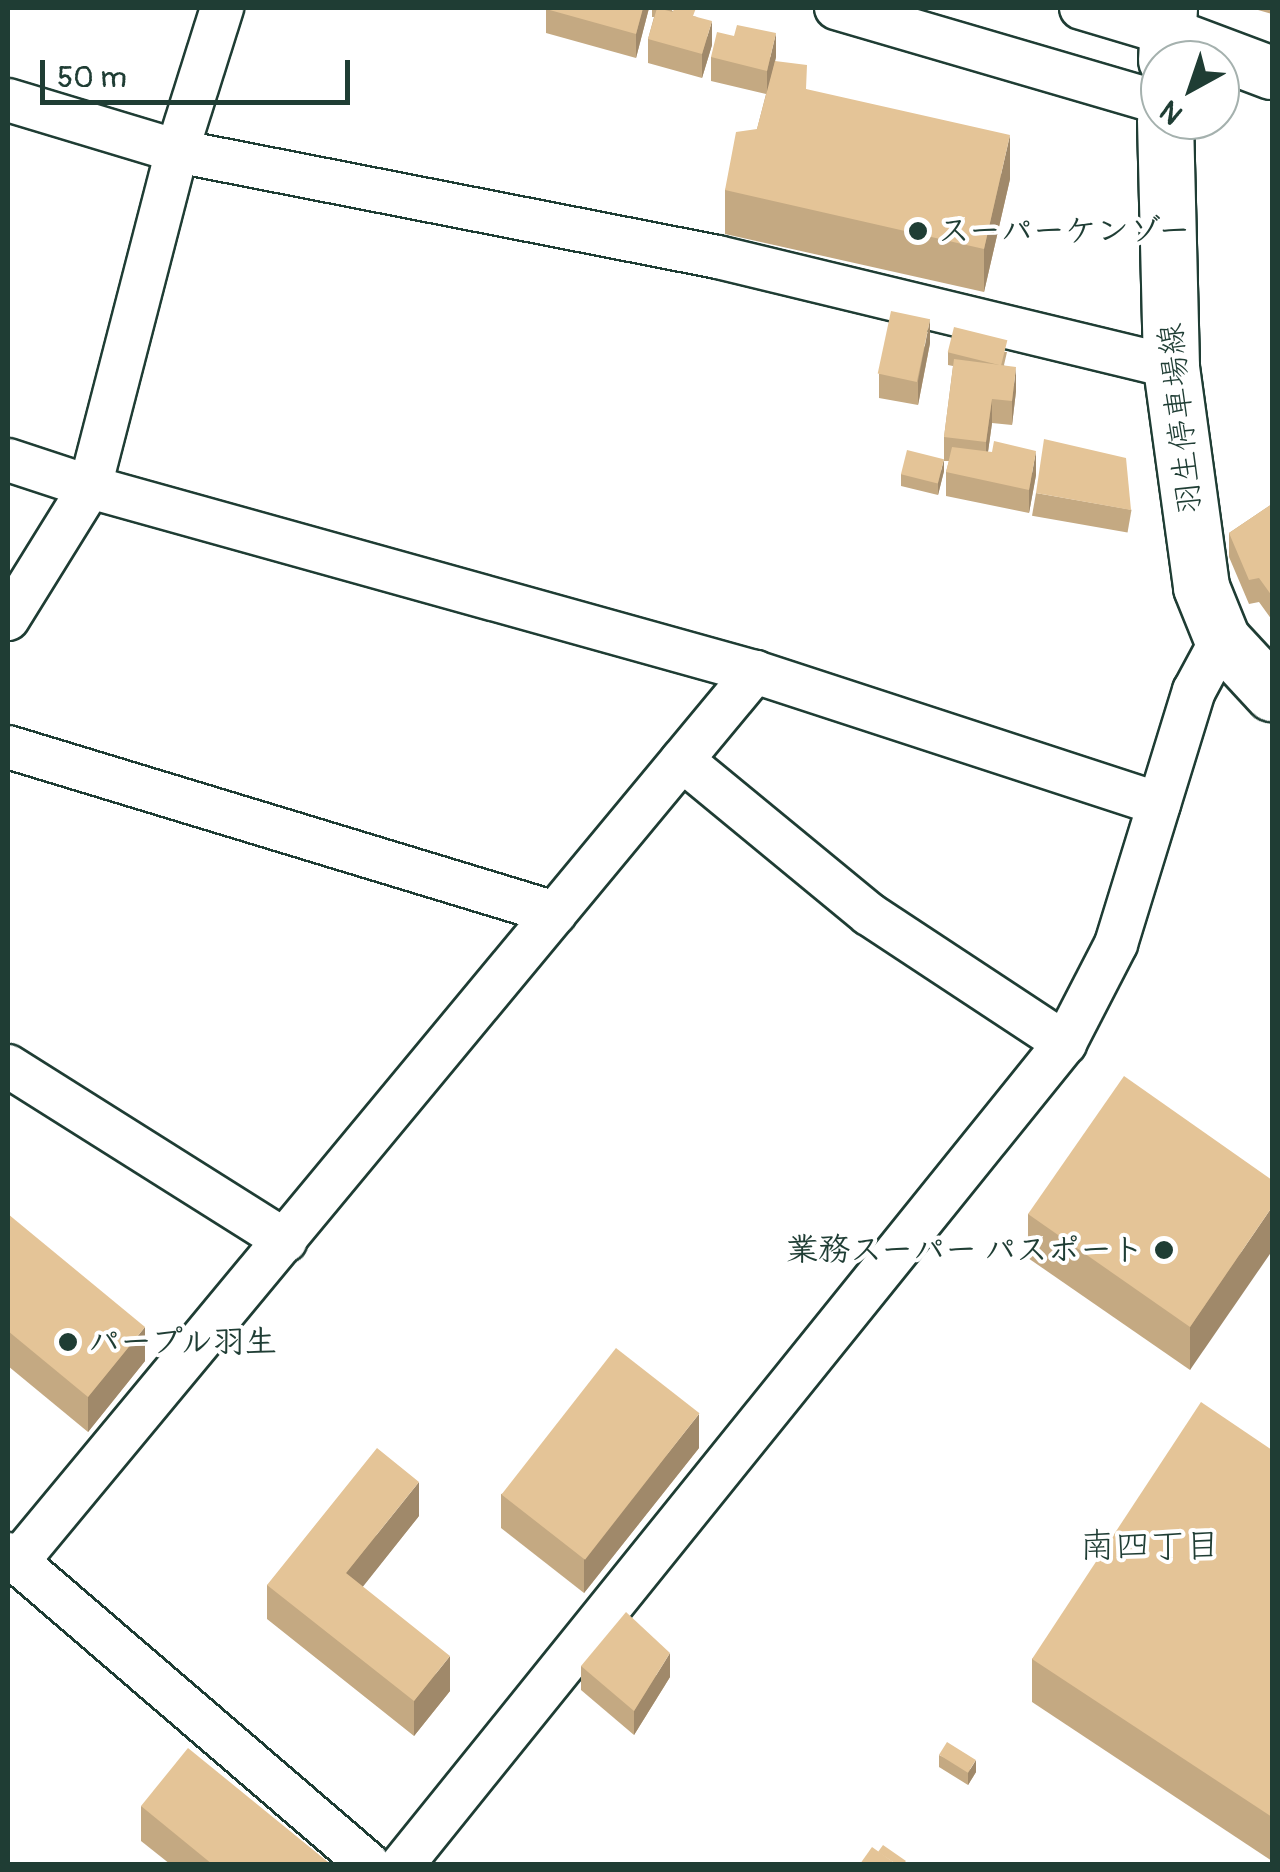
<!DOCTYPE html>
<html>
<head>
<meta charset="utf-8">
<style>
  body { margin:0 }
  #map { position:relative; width:1280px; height:1872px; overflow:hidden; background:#fff; font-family:Pangolin,"Klee One",sans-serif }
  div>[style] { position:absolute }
  .roads { filter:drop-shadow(2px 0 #1f3d34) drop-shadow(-2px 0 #1f3d34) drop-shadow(0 2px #1f3d34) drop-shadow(0 -2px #1f3d34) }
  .minor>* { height:42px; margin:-21px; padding:0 21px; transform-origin:21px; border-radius:21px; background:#fff }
  .tertiary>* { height:52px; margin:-26px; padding:0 26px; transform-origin:26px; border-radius:26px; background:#fff }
  .secondary>* { height:55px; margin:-27.5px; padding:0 27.5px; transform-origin:27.5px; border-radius:27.5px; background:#fff }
  .wall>* { inset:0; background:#c4a982; transform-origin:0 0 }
  .shaded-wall>* { inset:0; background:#a0896a }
  .building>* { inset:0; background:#e4c497; transform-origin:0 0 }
  .dots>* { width:28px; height:28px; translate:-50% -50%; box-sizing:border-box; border:5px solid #fff; border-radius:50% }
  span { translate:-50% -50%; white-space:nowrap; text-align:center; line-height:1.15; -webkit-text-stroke:8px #fff; paint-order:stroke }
  .poi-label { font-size:32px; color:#1f3d34; font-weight:700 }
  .left { translate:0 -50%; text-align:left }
  .right { translate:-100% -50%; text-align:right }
  .street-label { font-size:32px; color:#1f3d34 }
  .neighbourhood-label { font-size:35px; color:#1f3d34 }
  .frame { position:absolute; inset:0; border:10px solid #1f3d34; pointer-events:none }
  .north { position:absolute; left:1140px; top:40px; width:100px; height:100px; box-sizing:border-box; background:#fff; border:2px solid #a5b1ae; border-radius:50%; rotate:220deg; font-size:28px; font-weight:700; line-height:40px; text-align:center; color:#1f3d34 }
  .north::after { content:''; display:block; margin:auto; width:35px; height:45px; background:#1f3d34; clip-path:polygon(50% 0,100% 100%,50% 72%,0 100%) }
  .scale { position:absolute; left:40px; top:60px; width:310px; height:45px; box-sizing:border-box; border:5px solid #1f3d34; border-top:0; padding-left:12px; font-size:30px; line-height:35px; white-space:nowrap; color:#1f3d34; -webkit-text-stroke:8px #fff; paint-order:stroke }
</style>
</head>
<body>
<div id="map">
  <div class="roads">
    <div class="minor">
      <i style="left:836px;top:8px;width:338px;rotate:16.3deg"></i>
      <i style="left:1081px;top:8px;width:91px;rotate:16.6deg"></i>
      <i style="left:8px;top:100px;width:177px;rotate:16.8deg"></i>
      <i style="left:177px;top:151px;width:551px;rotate:11.09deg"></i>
      <i style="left:718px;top:257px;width:466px;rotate:13.6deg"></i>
      <i style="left:8px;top:460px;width:86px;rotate:18.2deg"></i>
      <i style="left:90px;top:487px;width:690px;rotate:15.55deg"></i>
      <i style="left:755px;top:672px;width:425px;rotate:18.1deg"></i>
      <i style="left:8px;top:619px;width:155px;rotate:-58.2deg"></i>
      <i style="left:90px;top:487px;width:347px;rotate:-75.5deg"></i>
      <i style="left:177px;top:151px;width:150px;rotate:-72.5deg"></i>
      <i style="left:8px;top:747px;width:572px;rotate:16.88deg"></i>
      <i style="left:682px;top:760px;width:242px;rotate:39.5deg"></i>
      <i style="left:869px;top:914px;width:235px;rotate:33.4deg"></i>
      <i style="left:8px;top:1066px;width:328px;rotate:32.2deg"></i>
      <i style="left:8px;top:1554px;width:475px;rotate:40.7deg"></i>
      <i style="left:16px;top:1563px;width:1158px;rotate:-50.33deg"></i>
      <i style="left:403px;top:1864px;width:1055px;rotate:-51.12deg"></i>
      <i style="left:1065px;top:1043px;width:111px;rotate:-62.7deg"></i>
      <i style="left:1116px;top:944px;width:265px;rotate:-72.9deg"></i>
      <i style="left:1194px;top:691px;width:59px;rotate:-61.7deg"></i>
    </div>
    <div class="tertiary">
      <i style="left:1168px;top:34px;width:111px;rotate:20.6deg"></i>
    </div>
    <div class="secondary">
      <i style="left:1166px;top:60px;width:52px;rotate:-86.7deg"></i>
      <i style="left:1165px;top:120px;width:247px;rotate:88.6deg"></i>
      <i style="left:1171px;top:367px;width:222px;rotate:82.2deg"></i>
      <i style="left:1201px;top:587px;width:56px;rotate:68deg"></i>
      <i style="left:1222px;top:639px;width:74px;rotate:47.2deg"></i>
    </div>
  </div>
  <div class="wall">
    <i style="clip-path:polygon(546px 8px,649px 8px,636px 58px,546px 33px)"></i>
    <i style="clip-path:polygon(652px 8px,673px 8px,672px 11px,697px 17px,712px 45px,702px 78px,648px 63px,648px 39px,654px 17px,652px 17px)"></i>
    <i style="clip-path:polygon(1251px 8px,1272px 8px,1272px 14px)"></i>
    <i style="clip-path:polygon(711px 57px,776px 57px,775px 61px,807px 90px,1010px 179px,984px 292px,725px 234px,725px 190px,757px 129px,766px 94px,711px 81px)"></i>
    <i style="clip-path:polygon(930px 343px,918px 405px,879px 398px,879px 374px)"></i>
    <i style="clip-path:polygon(948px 352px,1007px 352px,1004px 365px,1016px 391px,1012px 425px,992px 423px,988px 452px,1036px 475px,1029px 513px,946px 496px,946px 472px,949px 461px,944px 461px,944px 437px,953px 366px,948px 365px)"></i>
    <i style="clip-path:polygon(944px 471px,938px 495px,901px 486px,901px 474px)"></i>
    <i style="left:1036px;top:493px;width:97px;height:23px;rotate:10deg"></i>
    <i style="clip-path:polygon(1272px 504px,1272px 620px,1259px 602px,1249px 604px,1229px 557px,1229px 533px)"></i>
    <i style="clip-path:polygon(1272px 1180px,1190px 1370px,1028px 1258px,1028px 1214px)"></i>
    <i style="clip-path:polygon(8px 1214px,145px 1361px,88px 1432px,8px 1366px)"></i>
    <i style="clip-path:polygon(699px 1448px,584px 1593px,501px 1528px,501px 1494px)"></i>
    <i style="clip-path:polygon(1272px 1450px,1272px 1861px,1032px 1702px,1032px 1659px)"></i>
    <i style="clip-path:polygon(419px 1516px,362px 1587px,450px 1691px,414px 1736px,267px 1619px,267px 1585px)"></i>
    <i style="clip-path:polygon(581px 1666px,670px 1677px,634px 1735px,581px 1690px)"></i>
    <i style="clip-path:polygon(939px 1755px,976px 1772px,968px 1785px,939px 1767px)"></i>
    <i style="clip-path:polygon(141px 1806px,328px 1864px,170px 1864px,141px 1841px)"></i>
  </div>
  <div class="shaded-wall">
    <i style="clip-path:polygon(643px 8px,649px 8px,636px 58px,636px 34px)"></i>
    <i style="clip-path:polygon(712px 21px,712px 45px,702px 78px,702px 54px)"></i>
    <i style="clip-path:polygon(776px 33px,776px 57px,767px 95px,767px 71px)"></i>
    <i style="clip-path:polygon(1010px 135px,1010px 179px,984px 292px,984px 249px)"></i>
    <i style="clip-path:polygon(930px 319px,930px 343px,918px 405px,918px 381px)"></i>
    <i style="clip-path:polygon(1016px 367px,1016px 391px,1012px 425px,1012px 401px)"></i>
    <i style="clip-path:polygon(992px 399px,992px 423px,986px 466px,986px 442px)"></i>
    <i style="clip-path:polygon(1036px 451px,1036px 475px,1029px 513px,1029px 490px)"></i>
    <i style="clip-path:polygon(944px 459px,944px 471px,938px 495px,938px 483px)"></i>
    <i style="clip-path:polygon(1272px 1207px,1272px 1251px,1190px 1370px,1190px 1327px)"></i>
    <i style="clip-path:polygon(145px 1327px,145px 1361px,88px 1432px,88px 1397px)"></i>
    <i style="clip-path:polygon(699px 1414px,699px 1448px,584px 1593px,584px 1559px)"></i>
    <i style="clip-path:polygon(419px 1482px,419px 1516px,346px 1608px,346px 1573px)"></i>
    <i style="clip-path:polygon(670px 1653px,670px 1677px,634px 1735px,634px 1711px)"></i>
    <i style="clip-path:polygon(450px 1656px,450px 1691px,414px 1736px,414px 1701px)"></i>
    <i style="clip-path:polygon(976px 1760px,976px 1772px,968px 1785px,968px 1773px)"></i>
  </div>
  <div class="building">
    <i style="clip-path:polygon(546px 8px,643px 8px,636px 34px,546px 9px)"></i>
    <i style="clip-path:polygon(657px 8px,673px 12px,674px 8px,696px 8px,693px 16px,712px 21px,702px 54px,648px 39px)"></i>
    <i style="clip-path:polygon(737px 25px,776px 33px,767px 71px,711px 57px,717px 32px,734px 36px)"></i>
    <i style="clip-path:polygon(775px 61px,807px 65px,806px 89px,1010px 135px,984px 249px,725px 190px,736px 132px,757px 129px)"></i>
    <i style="left:891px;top:311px;width:40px;height:64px;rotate:12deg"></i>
    <i style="left:954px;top:327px;width:55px;height:26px;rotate:14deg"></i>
    <i style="clip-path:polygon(954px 359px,1016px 367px,1012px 401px,992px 399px,986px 442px,944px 437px)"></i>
    <i style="clip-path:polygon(1044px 439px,1126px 458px,1131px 510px,1036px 493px)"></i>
    <i style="clip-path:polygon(994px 441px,1036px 451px,1029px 490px,946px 472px,952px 447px,992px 452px)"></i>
    <i style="left:907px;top:450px;width:38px;height:25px;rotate:14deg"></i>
    <i style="clip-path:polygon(1272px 504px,1272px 596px,1259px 578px,1249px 580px,1229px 533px)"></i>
    <i style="clip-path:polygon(1124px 1076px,1272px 1180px,1272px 1207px,1190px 1327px,1028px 1214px)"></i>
    <i style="clip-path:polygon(8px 1214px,145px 1327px,88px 1397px,8px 1331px)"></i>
    <i style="left:616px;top:1348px;width:106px;height:186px;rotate:38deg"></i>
    <i style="clip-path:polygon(1201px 1402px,1272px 1450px,1272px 1817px,1032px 1659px)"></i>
    <i style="clip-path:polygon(377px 1448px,419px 1482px,346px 1573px,450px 1656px,414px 1701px,267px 1585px)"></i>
    <i style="clip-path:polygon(626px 1612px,670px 1653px,634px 1711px,581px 1666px)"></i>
    <i style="left:947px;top:1742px;width:34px;height:15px;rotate:32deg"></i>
    <i style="clip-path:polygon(188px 1748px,328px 1862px,326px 1864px,212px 1864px,141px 1806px)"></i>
    <i style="clip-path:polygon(883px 1845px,906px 1861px,903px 1864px,896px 1864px,878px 1852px)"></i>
    <i style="clip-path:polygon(872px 1847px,896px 1864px,860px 1864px)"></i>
  </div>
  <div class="dots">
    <i style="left:918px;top:231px;background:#1f3d34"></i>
    <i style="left:1164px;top:1250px;background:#1f3d34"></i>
    <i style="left:68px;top:1342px;background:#1f3d34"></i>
  </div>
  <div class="poi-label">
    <span class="left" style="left:938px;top:231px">スーパーケンゾー</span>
    <span class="right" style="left:1144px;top:1250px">業務スーパー パスポート</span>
    <span class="left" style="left:88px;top:1342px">パープル羽生</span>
  </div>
  <div class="street-label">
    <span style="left:1181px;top:419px;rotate:-96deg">羽生停車場線</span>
  </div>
  <div class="neighbourhood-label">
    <span style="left:1150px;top:1546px">南四丁目</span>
  </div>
  <div class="frame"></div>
  <div class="north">N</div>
  <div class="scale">50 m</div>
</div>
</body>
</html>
